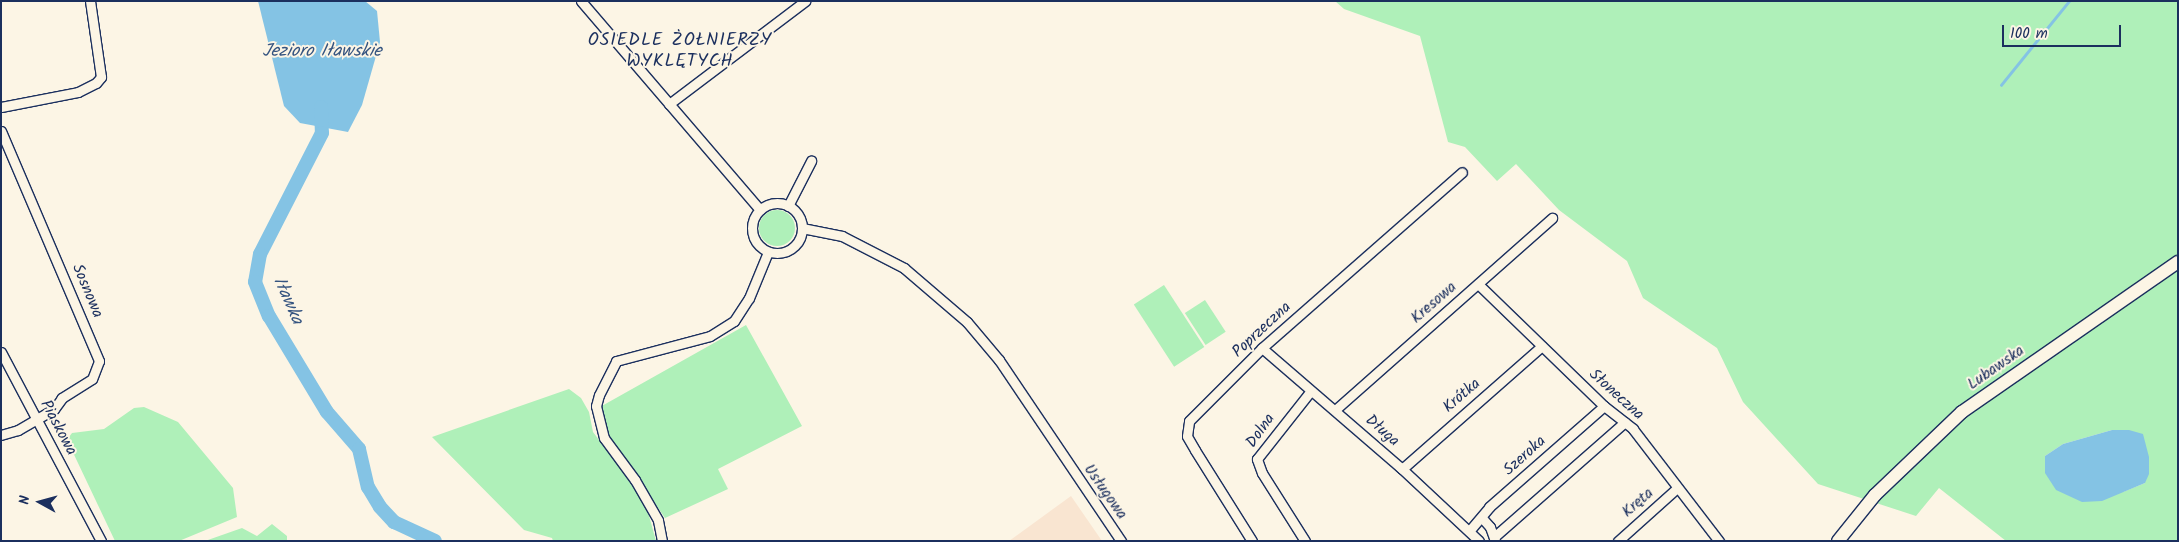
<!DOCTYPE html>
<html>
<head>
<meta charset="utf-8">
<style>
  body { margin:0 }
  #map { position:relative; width:2179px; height:542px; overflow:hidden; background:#fcf5e5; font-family:Kalam,sans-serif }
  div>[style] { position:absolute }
  .built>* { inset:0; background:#f9e5d1 }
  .green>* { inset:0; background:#aff0b9; transform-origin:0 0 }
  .round { border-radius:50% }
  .water>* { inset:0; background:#84c3e4 }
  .stream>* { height:2.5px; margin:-1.25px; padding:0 1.25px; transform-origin:1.25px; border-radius:1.25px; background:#84c3e4 }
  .river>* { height:14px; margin:-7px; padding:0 7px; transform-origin:7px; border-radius:7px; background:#84c3e4 }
  .roads { filter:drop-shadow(1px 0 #1b2f5e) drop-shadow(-1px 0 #1b2f5e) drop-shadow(0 1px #1b2f5e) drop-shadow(0 -1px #1b2f5e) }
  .minor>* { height:9px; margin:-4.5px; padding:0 4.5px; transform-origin:4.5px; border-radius:4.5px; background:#fcf5e5 }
  .minor>.ring { margin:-4.5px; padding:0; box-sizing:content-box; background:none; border:9px solid #fcf5e5; border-radius:50% }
  .secondary>* { height:12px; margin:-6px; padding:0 6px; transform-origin:6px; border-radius:6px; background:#fcf5e5 }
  span { translate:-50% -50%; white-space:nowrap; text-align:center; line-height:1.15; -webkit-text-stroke:4px #fcf5e5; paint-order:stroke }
  .street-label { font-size:16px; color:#1b2f5e }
  .neighbourhood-label { font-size:18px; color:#1b2f5e; letter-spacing:1px }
  .water-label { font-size:18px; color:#355480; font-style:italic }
  .frame { position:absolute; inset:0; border:2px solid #1b2f5e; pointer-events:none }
  .north { position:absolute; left:15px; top:477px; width:50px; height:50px; -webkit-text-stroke:4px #fcf5e5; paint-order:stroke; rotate:277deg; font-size:14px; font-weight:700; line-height:20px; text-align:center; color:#1b2f5e }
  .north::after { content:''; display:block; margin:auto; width:18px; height:22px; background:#1b2f5e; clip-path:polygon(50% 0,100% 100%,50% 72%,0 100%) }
  .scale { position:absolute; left:2002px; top:25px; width:119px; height:22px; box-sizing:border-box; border:2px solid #1b2f5e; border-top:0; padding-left:6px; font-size:15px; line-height:18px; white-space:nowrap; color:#1b2f5e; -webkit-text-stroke:4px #fcf5e5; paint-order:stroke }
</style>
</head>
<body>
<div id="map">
  <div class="built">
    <i style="clip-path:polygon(1071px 496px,1102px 541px,1009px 541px)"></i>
  </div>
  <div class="green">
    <i style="clip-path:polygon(evenodd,1335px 1px,2178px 1px,2178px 541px,2006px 541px,1939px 488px,1916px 516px,1818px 484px,1743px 402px,1717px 348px,1643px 298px,1627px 261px,1559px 210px,1516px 164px,1497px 181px,1465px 147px,1448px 142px,1420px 36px,1344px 9px,1335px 1px,2112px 430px,2145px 483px,2123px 492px,2045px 456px,2063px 444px,2112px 430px)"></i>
    <i class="round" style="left:759px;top:210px;width:36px;height:36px"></i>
    <i style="left:1164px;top:285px;width:74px;height:36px;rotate:57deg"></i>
    <i style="left:1205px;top:300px;width:38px;height:24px;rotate:57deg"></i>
    <i style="clip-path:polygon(746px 325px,802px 426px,718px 469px,728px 489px,665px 518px,604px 429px,600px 407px)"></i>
    <i style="clip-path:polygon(569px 389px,581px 398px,589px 412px,593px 432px,630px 481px,648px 512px,656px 541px,553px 541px,552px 538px,524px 530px,432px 437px)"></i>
    <i style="clip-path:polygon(144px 407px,178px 422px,233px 488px,237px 517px,179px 541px,115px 541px,68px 442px,69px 437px,72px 433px,104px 429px,134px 408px)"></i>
    <i style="clip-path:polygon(272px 524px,287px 536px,287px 541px,205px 541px,242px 528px,257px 536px)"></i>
  </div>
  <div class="water">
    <i style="clip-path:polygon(258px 1px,365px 1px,377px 11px,380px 42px,362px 105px,348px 132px,300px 123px,284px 106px)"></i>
    <i style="clip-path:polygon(2112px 430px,2129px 430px,2143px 434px,2149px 457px,2149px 474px,2145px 483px,2102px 501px,2082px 502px,2056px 490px,2045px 473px,2045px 456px,2063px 444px)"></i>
  </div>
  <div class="stream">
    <i style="left:2001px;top:85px;width:108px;rotate:-51deg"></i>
  </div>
  <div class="river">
    <i style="left:321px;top:107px;width:26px;rotate:88deg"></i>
    <i style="left:322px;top:133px;width:136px;rotate:117.1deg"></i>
    <i style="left:260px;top:254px;width:28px;rotate:100deg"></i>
    <i style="left:255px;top:282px;width:37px;rotate:68deg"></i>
    <i style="left:269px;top:316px;width:112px;rotate:58.9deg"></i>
    <i style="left:327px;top:412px;width:49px;rotate:49.1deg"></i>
    <i style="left:359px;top:449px;width:39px;rotate:77deg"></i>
    <i style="left:368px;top:487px;width:23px;rotate:59deg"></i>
    <i style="left:380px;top:507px;width:21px;rotate:47deg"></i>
    <i style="left:394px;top:522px;width:45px;rotate:24.9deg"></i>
  </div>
  <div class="roads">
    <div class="minor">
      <i style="left:581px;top:1px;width:275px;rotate:49.4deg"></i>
      <i style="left:669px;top:104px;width:171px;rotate:-37.1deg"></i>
      <i style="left:1px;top:107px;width:78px;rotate:-11deg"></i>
      <i style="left:78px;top:92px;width:20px;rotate:-27deg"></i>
      <i style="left:96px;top:83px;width:8px;rotate:-50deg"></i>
      <i style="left:101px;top:77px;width:77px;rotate:-98.2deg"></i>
      <i style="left:1px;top:131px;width:250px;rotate:66.9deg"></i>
      <i style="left:99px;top:361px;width:19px;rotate:111deg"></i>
      <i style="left:92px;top:379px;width:36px;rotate:148deg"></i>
      <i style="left:62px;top:398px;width:14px;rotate:126deg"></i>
      <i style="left:54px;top:409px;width:42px;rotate:149.7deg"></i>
      <i style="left:18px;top:430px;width:18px;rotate:164deg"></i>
      <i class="ring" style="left:752px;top:203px;width:41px;height:41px"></i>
      <i style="left:788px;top:206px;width:51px;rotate:-62.9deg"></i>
      <i style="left:802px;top:228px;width:41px;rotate:11.3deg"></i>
      <i style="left:842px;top:236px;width:70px;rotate:27.3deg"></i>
      <i style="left:904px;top:268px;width:83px;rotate:40.6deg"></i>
      <i style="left:967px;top:322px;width:50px;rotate:49.9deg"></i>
      <i style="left:999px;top:360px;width:218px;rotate:56deg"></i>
      <i style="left:1478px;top:284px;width:175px;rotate:44.1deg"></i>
      <i style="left:1604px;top:406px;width:37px;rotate:38deg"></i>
      <i style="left:1633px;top:429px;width:141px;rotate:52.5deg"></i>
      <i style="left:1262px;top:348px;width:182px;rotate:40.8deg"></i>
      <i style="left:1400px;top:467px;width:108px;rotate:43.1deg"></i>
      <i style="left:1px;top:352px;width:214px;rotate:62.1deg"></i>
      <i style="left:1335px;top:410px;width:290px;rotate:-41.5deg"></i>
      <i style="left:1402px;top:469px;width:186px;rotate:-41.3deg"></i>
      <i style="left:1482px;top:518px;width:12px;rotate:48deg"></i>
      <i style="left:1490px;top:527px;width:15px;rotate:70deg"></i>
      <i style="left:1470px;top:530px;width:30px;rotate:-50deg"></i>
      <i style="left:1489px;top:507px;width:153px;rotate:-41.3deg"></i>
      <i style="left:1494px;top:537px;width:174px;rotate:-41.3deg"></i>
      <i style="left:662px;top:541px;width:21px;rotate:-101deg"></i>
      <i style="left:658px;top:520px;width:46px;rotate:-119.9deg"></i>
      <i style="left:635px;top:480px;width:52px;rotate:-126.4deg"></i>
      <i style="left:604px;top:438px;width:33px;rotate:-104deg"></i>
      <i style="left:596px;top:406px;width:11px;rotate:-75deg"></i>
      <i style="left:599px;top:395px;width:38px;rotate:-63deg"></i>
      <i style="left:616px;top:361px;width:97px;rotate:-14.9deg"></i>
      <i style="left:710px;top:336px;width:28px;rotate:-32deg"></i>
      <i style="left:734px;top:321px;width:27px;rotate:-57deg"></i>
      <i style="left:749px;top:298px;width:50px;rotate:-67.6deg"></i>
      <i style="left:1252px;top:541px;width:107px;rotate:-122.1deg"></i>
      <i style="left:1195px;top:450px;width:16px;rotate:-120deg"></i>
      <i style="left:1187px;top:436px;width:15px;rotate:-82deg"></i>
      <i style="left:1189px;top:421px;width:103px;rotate:-45deg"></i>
      <i style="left:1262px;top:348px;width:266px;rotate:-41.3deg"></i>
      <i style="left:1305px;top:541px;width:80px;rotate:-122.3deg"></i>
      <i style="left:1262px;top:473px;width:15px;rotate:-110deg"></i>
      <i style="left:1257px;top:459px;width:85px;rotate:-51.7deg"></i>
      <i style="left:1618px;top:541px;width:79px;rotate:-41.9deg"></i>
    </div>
    <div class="secondary">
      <i style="left:1838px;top:541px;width:59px;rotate:-51.2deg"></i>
      <i style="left:1875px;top:495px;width:120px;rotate:-43.7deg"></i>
      <i style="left:1962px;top:412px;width:263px;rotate:-34.8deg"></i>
    </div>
  </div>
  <div class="street-label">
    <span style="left:87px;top:291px;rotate:67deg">Sosnowa</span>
    <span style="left:1434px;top:303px;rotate:-41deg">Kresowa</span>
    <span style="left:1262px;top:330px;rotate:-43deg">Poprzeczna</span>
    <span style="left:1996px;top:368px;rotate:-35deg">Lubawska</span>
    <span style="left:1616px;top:395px;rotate:42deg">Słoneczna</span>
    <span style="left:1462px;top:396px;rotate:-41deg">Krótka</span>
    <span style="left:58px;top:428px;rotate:62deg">Piaskowa</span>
    <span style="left:1261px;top:431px;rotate:-55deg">Dolna</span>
    <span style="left:1382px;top:431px;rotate:41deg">Długa</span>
    <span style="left:1525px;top:456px;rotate:-42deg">Szeroka</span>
    <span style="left:1105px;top:492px;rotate:55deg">Usługowa</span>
    <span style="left:1638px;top:503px;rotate:-41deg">Kręta</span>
  </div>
  <div class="neighbourhood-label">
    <span style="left:680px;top:52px">OSIEDLE ŻOŁNIERZY<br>WYKLĘTYCH</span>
  </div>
  <div class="water-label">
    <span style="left:322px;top:52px">Jezioro Iławskie</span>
    <span style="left:287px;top:301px;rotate:66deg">Iławka</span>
  </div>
  <div class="frame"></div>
  <div class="north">N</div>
  <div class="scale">100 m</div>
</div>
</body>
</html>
